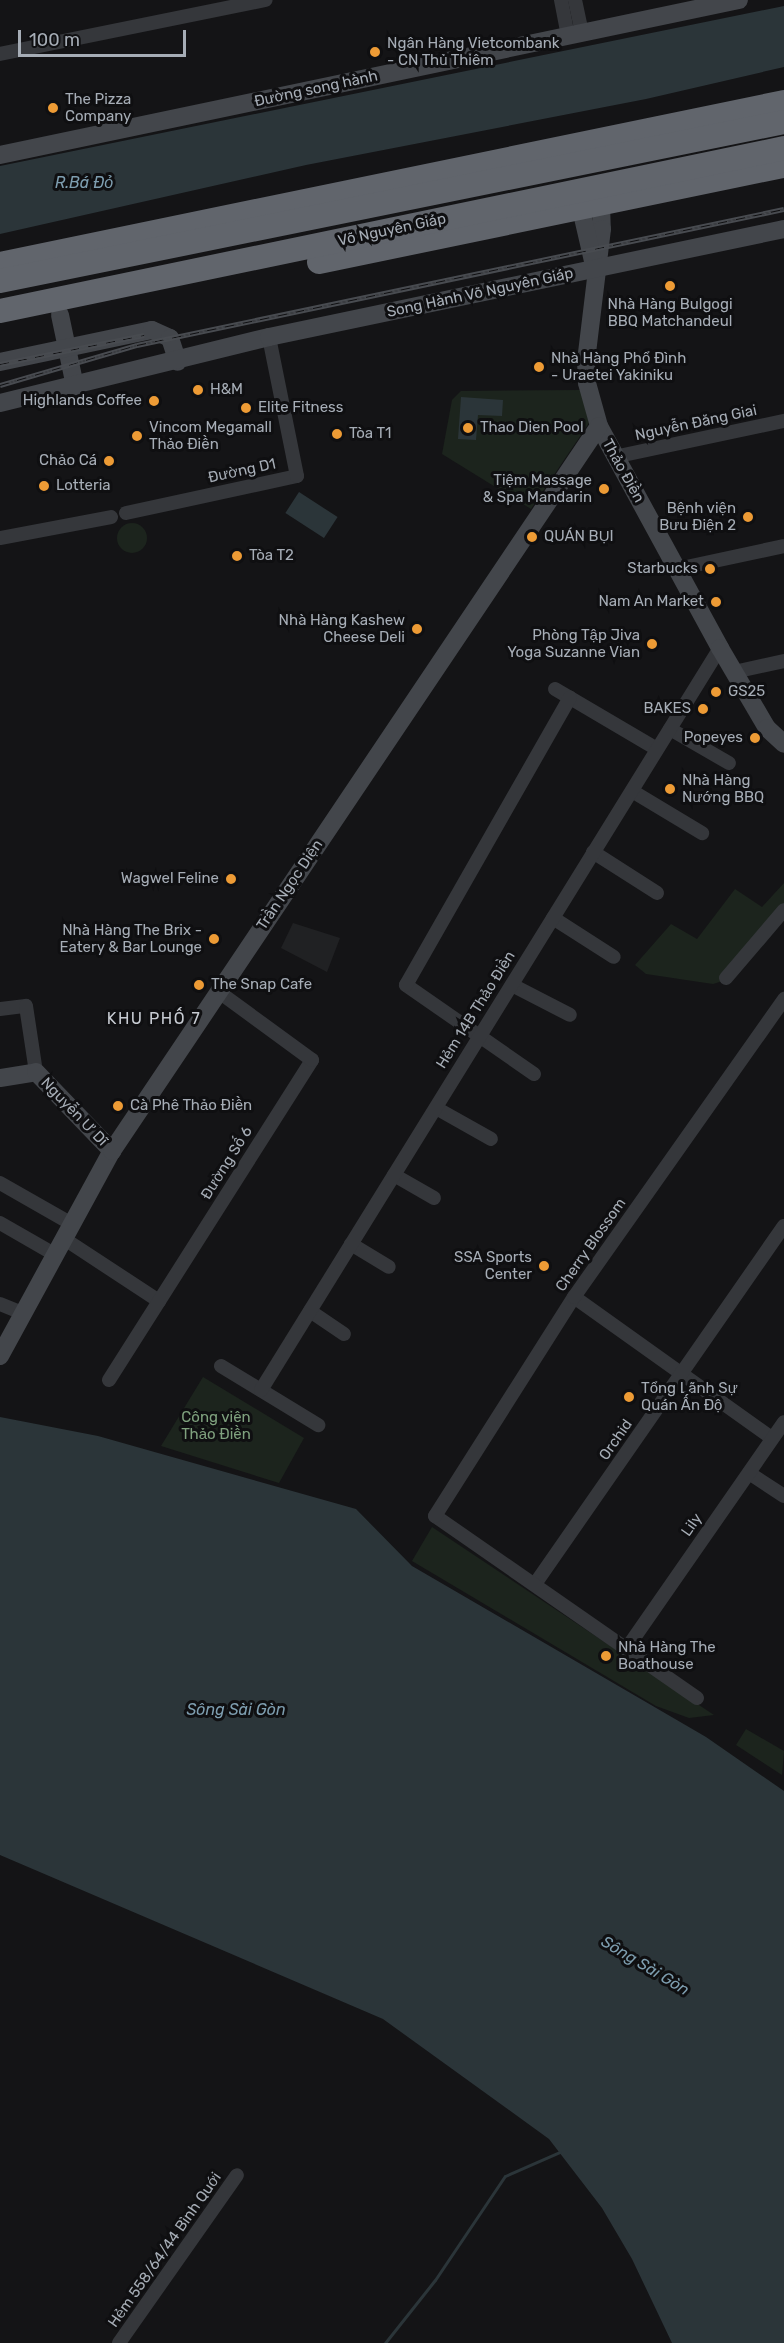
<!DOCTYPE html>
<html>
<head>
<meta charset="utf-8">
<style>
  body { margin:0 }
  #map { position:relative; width:784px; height:2343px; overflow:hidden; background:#141416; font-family:Rubik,sans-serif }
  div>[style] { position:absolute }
  .built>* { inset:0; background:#202123 }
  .green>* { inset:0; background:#1c241d }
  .round { border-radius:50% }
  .water>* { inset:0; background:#2b3539; transform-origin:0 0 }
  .stream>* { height:3px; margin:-1.5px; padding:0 1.5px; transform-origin:1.5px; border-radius:1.5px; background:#2b3539 }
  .street>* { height:14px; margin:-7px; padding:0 7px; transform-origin:7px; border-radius:7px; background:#35373b }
  .secondary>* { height:18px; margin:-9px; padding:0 9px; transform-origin:9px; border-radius:9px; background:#43464b }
  .highway>* { height:24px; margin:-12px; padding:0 12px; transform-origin:12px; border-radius:12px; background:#61656c }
  .rail>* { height:5px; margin-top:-2.5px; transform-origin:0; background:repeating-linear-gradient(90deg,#0f0f11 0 9px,#484b50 0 18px); box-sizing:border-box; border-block:2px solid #484b50 }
  .dots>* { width:16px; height:16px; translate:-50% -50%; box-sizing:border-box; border:3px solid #0f0f11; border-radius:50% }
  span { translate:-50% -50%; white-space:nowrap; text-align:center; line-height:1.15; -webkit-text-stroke:6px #0f0f11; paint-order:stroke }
  .poi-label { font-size:15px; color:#a6adb6 }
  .left { translate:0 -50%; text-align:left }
  .right { translate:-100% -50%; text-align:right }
  .street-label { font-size:15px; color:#a6adb6 }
  .park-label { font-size:15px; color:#7fa17e }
  .water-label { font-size:16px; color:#7e9eb0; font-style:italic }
  .neighbourhood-label { font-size:16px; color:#c7cbd2; letter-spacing:1.5px }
  .scale { position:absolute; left:18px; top:30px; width:168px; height:27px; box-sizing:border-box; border:3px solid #a6adb6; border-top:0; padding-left:8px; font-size:18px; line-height:21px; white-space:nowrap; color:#a6adb6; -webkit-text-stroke:4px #0f0f11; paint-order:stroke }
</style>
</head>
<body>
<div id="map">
  <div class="built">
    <i style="clip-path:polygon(293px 923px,340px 938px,327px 972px,281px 948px)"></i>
  </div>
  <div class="green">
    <i style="clip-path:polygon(581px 390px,589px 423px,531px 509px,442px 454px,452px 400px,461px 391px)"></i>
    <i class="round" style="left:117px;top:523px;width:30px;height:30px"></i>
    <i style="clip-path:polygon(784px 883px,784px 908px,729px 979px,713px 984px,646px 974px,635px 965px,671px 924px,697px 939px,735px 889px,762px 907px)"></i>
    <i style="clip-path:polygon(203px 1377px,304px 1438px,279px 1483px,161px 1446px)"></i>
    <i style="clip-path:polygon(432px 1527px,714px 1715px,689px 1718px,656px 1706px,412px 1561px)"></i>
    <i style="clip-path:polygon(746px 1729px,784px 1751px,782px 1775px,736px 1745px)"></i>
  </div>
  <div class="water">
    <i style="clip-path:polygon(784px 6px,784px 67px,646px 99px,306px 165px,0 234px,0 166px)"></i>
    <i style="clip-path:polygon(461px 397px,503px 400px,502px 416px,478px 415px,476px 440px,458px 439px)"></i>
    <i style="left:299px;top:492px;width:46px;height:25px;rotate:33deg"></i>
    <i style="clip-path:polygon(0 1417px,98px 1436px,356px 1509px,412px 1566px,706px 1737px,784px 1791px,784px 2343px,672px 2343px,632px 2259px,602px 2208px,549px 2139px,383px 2019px,0 1855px)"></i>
  </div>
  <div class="stream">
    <i style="left:385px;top:2343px;width:80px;rotate:-51.6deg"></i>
    <i style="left:435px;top:2280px;width:125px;rotate:-56.1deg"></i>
    <i style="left:505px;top:2176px;width:60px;rotate:-23.6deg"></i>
  </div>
  <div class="street">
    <i style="left:561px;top:0;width:37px;rotate:79deg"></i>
    <i style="left:575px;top:0;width:34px;rotate:78deg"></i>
    <i style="left:0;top:54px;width:271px;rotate:-11.5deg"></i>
    <i style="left:614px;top:457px;width:174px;rotate:-12deg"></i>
    <i style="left:126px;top:513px;width:175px;rotate:-12.2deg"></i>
    <i style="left:297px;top:476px;width:142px;rotate:-101.4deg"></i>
    <i style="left:0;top:538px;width:113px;rotate:-10.7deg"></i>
    <i style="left:677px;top:569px;width:109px;rotate:-12.1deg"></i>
    <i style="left:734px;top:672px;width:51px;rotate:-12.4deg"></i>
    <i style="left:555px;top:689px;width:118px;rotate:30.5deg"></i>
    <i style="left:670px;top:729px;width:68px;rotate:30deg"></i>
    <i style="left:632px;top:791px;width:82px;rotate:31deg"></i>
    <i style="left:593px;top:852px;width:76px;rotate:32.6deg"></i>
    <i style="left:553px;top:918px;width:72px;rotate:32.6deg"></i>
    <i style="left:726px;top:978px;width:89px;rotate:-49.5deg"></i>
    <i style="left:512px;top:985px;width:65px;rotate:27.3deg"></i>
    <i style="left:0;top:1009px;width:26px;rotate:-7deg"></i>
    <i style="left:26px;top:1006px;width:67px;rotate:81.4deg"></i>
    <i style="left:534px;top:1074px;width:156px;rotate:-145.2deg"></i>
    <i style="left:406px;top:985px;width:331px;rotate:-60.3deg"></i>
    <i style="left:436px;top:1108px;width:63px;rotate:29.4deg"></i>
    <i style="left:394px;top:1175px;width:46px;rotate:29.9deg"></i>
    <i style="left:0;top:1183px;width:83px;rotate:29.7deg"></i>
    <i style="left:0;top:1223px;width:62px;rotate:29.9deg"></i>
    <i style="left:63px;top:1238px;width:115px;rotate:33.3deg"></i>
    <i style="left:351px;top:1244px;width:44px;rotate:31.2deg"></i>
    <i style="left:574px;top:1297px;width:243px;rotate:35.5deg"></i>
    <i style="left:0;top:1304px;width:24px;rotate:22deg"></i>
    <i style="left:310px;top:1311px;width:41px;rotate:34.1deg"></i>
    <i style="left:221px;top:1366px;width:114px;rotate:31.3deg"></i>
    <i style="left:109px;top:1380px;width:379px;rotate:-57.6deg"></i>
    <i style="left:312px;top:1060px;width:115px;rotate:-143.8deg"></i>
    <i style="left:261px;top:1390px;width:872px;rotate:-58.26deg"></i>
    <i style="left:749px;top:1473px;width:42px;rotate:33.3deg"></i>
    <i style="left:535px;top:1584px;width:436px;rotate:-55.2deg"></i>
    <i style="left:627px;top:1648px;width:275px;rotate:-55.2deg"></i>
    <i style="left:697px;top:1698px;width:319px;rotate:-145.2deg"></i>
    <i style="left:435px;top:1516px;width:259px;rotate:-57.6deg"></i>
    <i style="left:574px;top:1297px;width:365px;rotate:-54.8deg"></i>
    <i style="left:119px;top:2343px;width:205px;rotate:-54.9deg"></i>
  </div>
  <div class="secondary">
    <i style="left:0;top:155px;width:755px;rotate:-11.85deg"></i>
    <i style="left:601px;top:205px;width:24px;rotate:88deg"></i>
    <i style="left:602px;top:229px;width:133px;rotate:96.9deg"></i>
    <i style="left:586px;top:361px;width:22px;rotate:87deg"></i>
    <i style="left:587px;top:383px;width:45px;rotate:74.4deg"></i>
    <i style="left:599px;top:426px;width:253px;rotate:61.4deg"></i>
    <i style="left:720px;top:648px;width:93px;rotate:59.6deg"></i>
    <i style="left:767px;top:728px;width:23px;rotate:43deg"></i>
    <i style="left:581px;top:209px;width:53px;rotate:77deg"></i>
    <i style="left:60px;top:315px;width:73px;rotate:78.1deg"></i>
    <i style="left:0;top:362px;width:155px;rotate:-11.9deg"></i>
    <i style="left:152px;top:330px;width:20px;rotate:24deg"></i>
    <i style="left:170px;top:338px;width:25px;rotate:72deg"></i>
    <i style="left:0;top:403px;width:277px;rotate:-13.8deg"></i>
    <i style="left:269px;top:337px;width:526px;rotate:-11.84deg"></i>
    <i style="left:0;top:1078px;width:36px;rotate:-9deg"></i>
    <i style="left:36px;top:1072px;width:110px;rotate:46.1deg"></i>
    <i style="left:0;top:1356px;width:234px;rotate:-61.4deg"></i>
    <i style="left:112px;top:1151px;width:873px;rotate:-56.11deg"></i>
  </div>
  <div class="highway">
    <i style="left:319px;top:262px;width:475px;rotate:-11.7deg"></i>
    <i style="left:0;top:264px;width:801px;rotate:-11.67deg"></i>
    <i style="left:0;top:281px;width:800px;rotate:-11.46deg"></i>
    <i style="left:0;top:311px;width:801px;rotate:-11.74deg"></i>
  </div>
  <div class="rail">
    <i style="left:0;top:364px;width:147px;rotate:-11.4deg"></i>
    <i style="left:0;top:385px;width:143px;rotate:-16.3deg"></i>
    <i style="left:137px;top:345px;width:661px;rotate:-11.87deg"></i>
  </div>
  <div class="dots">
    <i style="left:375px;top:52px;background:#ed9b35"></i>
    <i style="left:53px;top:108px;background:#ed9b35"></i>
    <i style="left:670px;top:286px;background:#ed9b35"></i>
    <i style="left:539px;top:367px;background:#ed9b35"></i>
    <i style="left:198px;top:390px;background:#ed9b35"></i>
    <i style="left:154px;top:401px;background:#ed9b35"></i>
    <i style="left:246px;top:408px;background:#ed9b35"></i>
    <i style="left:468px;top:428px;background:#ed9b35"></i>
    <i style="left:337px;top:434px;background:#ed9b35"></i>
    <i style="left:137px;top:436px;background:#ed9b35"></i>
    <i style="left:109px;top:461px;background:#ed9b35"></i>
    <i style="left:44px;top:486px;background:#ed9b35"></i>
    <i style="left:604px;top:489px;background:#ed9b35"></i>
    <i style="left:748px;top:517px;background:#ed9b35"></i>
    <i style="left:532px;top:537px;background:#ed9b35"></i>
    <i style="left:237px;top:556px;background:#ed9b35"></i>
    <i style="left:710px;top:569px;background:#ed9b35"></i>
    <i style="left:716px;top:602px;background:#ed9b35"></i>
    <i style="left:417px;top:629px;background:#ed9b35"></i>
    <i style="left:652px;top:644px;background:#ed9b35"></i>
    <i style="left:716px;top:692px;background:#ed9b35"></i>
    <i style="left:703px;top:709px;background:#ed9b35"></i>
    <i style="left:755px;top:738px;background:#ed9b35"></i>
    <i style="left:670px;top:789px;background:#ed9b35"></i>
    <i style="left:231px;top:879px;background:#ed9b35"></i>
    <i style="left:214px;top:939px;background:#ed9b35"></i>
    <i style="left:199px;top:985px;background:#ed9b35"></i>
    <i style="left:118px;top:1106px;background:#ed9b35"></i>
    <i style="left:544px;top:1266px;background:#ed9b35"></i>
    <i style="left:629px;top:1397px;background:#ed9b35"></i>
    <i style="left:606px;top:1656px;background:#ed9b35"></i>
  </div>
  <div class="poi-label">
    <span class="left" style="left:387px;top:52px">Ngân Hàng Vietcombank<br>- CN Thủ Thiêm</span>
    <span class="left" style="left:65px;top:108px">The Pizza<br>Company</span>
    <span style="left:670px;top:313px">Nhà Hàng Bulgogi<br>BBQ Matchandeul</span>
    <span class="left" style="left:551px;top:367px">Nhà Hàng Phổ Đình<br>- Uraetei Yakiniku</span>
    <span class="left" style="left:210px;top:390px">H&amp;M</span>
    <span class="right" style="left:142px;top:401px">Highlands Coffee</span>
    <span class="left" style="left:258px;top:408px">Elite Fitness</span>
    <span class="left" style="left:149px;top:436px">Vincom Megamall<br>Thảo Điền</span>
    <span class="left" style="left:480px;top:428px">Thao Dien Pool</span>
    <span class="left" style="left:349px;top:434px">Tòa T1</span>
    <span class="right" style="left:97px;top:461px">Chảo Cá</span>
    <span class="right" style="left:592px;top:489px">Tiệm Massage<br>&amp; Spa Mandarin</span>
    <span class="left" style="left:56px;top:486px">Lotteria</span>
    <span class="right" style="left:736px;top:517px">Bệnh viện<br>Bưu Điện 2</span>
    <span class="left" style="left:544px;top:537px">QUÁN BỤI</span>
    <span class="left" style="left:249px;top:556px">Tòa T2</span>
    <span class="right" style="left:698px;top:569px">Starbucks</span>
    <span class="right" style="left:704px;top:602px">Nam An Market</span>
    <span class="right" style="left:405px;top:629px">Nhà Hàng Kashew<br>Cheese Deli</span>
    <span class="right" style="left:640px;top:644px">Phòng Tập Jiva<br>Yoga Suzanne Vian</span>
    <span class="left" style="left:728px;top:692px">GS25</span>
    <span class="right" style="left:691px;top:709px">BAKES</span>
    <span class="right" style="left:743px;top:738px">Popeyes</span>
    <span class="left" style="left:682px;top:789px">Nhà Hàng<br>Nướng BBQ</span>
    <span class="right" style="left:219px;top:879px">Wagwel Feline</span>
    <span class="right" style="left:202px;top:939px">Nhà Hàng The Brix -<br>Eatery &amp; Bar Lounge</span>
    <span class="left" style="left:211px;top:985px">The Snap Cafe</span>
    <span class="left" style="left:130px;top:1106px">Cà Phê Thảo Điền</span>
    <span class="right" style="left:532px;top:1266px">SSA Sports<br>Center</span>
    <span class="left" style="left:641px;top:1397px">Tổng Lãnh Sự<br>Quán Ấn Độ</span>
    <span class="left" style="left:618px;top:1656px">Nhà Hàng The<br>Boathouse</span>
  </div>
  <div class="street-label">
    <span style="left:316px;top:89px;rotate:-12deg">Đường song hành</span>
    <span style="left:392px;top:230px;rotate:-12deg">Võ Nguyên Giáp</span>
    <span style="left:480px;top:293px;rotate:-12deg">Song Hành Võ Nguyên Giáp</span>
    <span style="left:696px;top:423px;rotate:-12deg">Nguyễn Đăng Giai</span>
    <span style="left:242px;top:471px;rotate:-12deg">Đường D1</span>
    <span style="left:623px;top:471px;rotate:61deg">Thảo Điền</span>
    <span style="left:290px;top:885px;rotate:-56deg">Trần Ngọc Diện</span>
    <span style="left:476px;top:1010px;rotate:-58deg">Hẻm 14B Thảo Điền</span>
    <span style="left:74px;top:1112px;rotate:46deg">Nguyễn Ư Dĩ</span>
    <span style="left:227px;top:1163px;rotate:-58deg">Đường Số 6</span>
    <span style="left:591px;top:1245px;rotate:-55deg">Cherry Blossom</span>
    <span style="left:616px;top:1440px;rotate:-55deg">Orchid</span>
    <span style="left:692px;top:1525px;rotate:-55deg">Lily</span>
    <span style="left:165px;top:2250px;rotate:-55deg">Hẻm 558/64/44 Bình Quới</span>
  </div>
  <div class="park-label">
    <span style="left:216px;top:1426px">Công viên<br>Thảo Điền</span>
  </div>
  <div class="water-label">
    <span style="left:84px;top:183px">R.Bá Đỏ</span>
    <span style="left:236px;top:1710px">Sông Sài Gòn</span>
    <span style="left:645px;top:1966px;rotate:31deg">Sông Sài Gòn</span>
  </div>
  <div class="neighbourhood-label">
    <span style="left:154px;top:1019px">KHU PHỐ 7</span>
  </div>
  <div class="scale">100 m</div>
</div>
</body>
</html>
